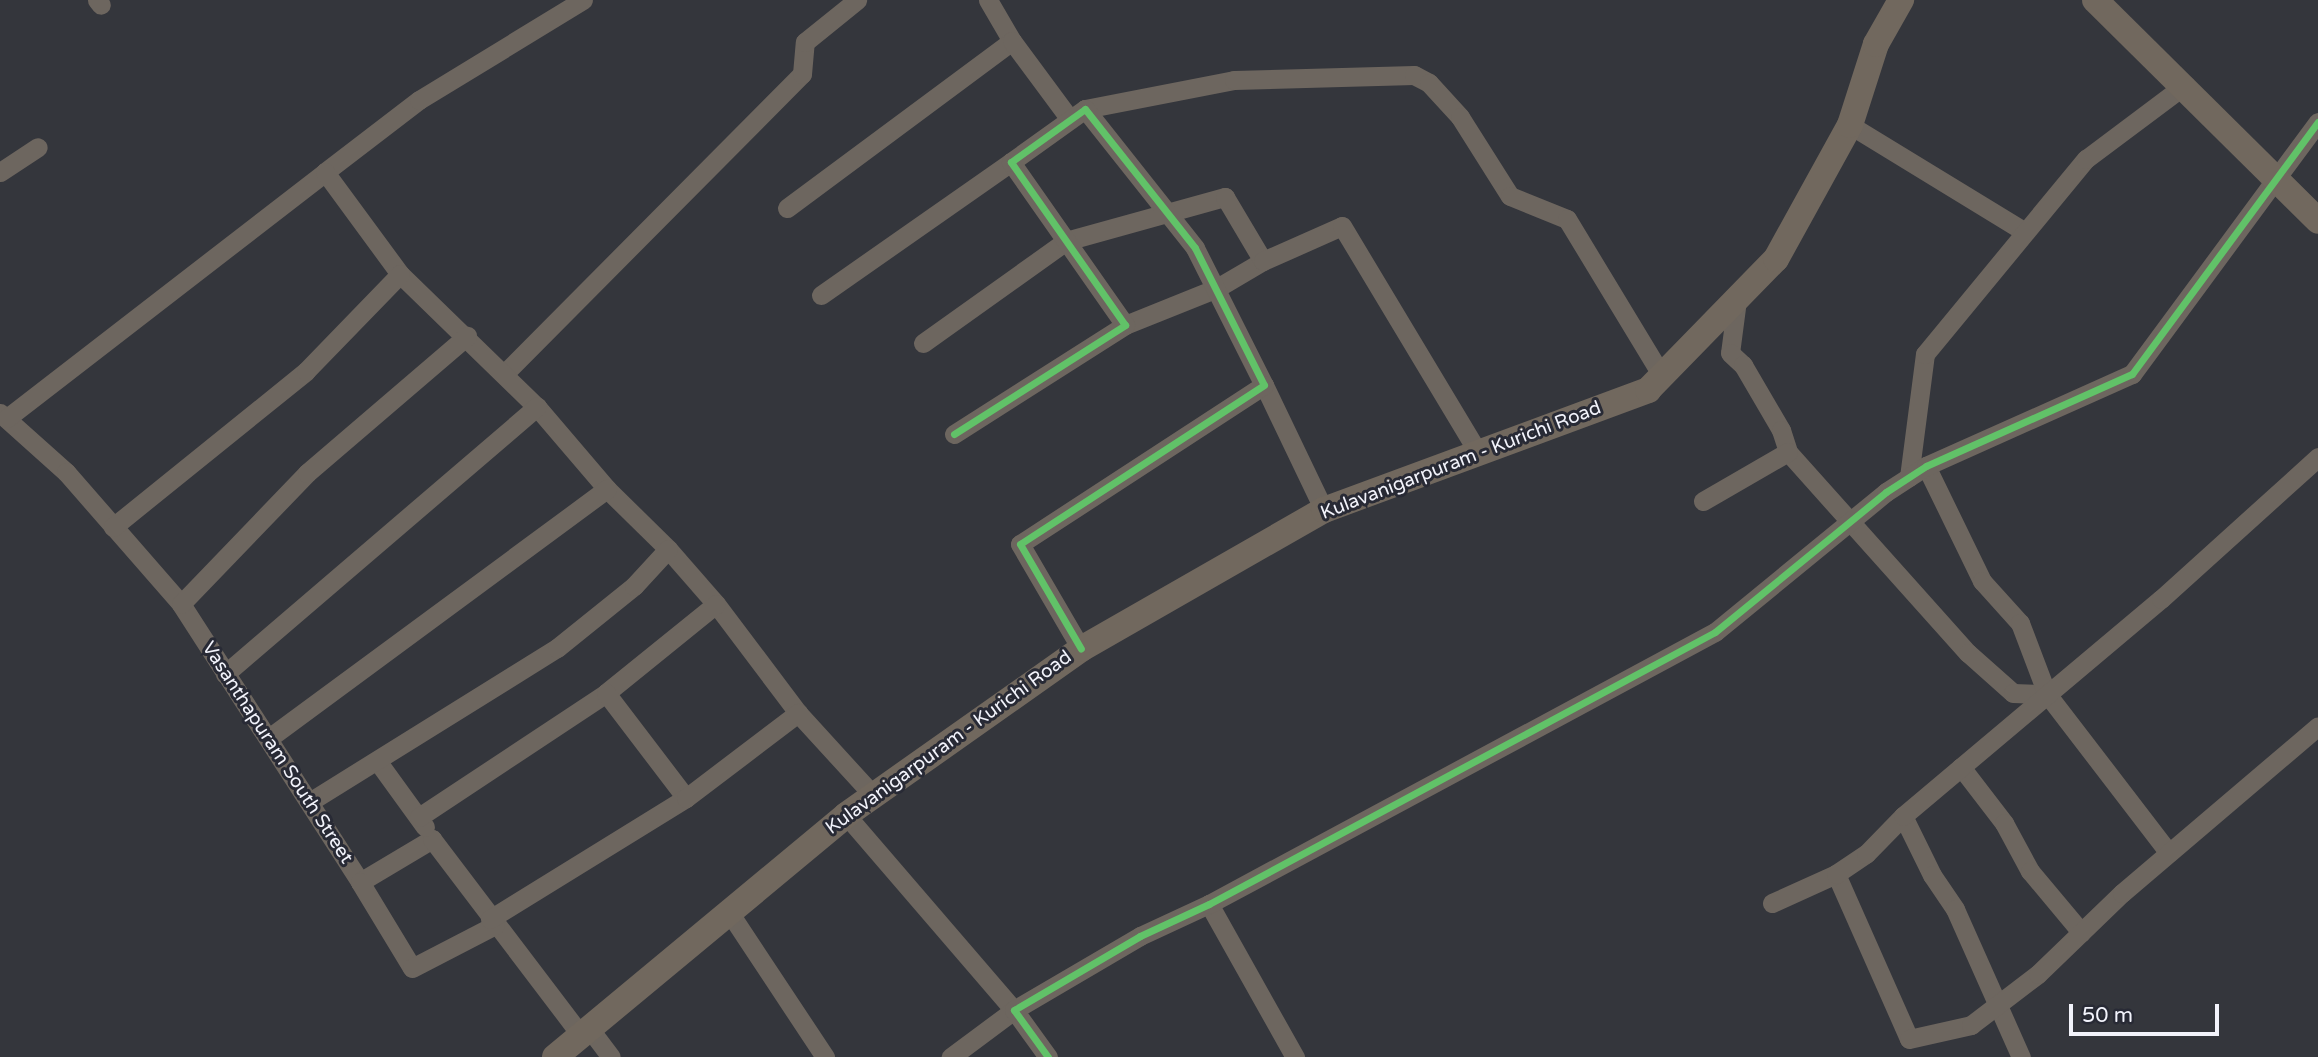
<!DOCTYPE html>
<html>
<head>
<meta charset="utf-8">
<style>
  body { margin:0 }
  #map { position:relative; width:2318px; height:1057px; overflow:hidden; background:#34363c; font-family:"Varela Round",sans-serif }
  div>[style] { position:absolute }
  .street>* { height:19px; margin:-9.5px; padding:0 9.5px; transform-origin:9.5px; border-radius:9.5px; background:#6d665f }
  .secondary>* { height:26px; margin:-13px; padding:0 13px; transform-origin:13px; border-radius:13px; background:#71685e }
  .cycleway>* { height:7px; margin:-3.5px; padding:0 3.5px; transform-origin:3.5px; border-radius:3.5px; background:#61c268 }
  span { translate:-50% -50%; white-space:nowrap; text-align:center; line-height:1.15; -webkit-text-stroke:6px #282a35; paint-order:stroke }
  .street-label { font-size:19px; color:#f2f3fb }
  .scale { position:absolute; left:2069px; top:1004px; width:150px; height:32px; box-sizing:border-box; border:4px solid #f2f3fb; border-top:0; padding-left:9px; font-size:21px; line-height:24px; white-space:nowrap; color:#f2f3fb; -webkit-text-stroke:5px #282a35; paint-order:stroke }
</style>
</head>
<body>
<div id="map">
  <div class="street">
    <i style="left:97px;top:0;width:6px;rotate:51deg"></i>
    <i style="left:988px;top:0;width:48px;rotate:59.7deg"></i>
    <i style="left:1085px;top:109px;width:152px;rotate:-11deg"></i>
    <i style="left:1234px;top:80px;width:180px;rotate:-1.6deg"></i>
    <i style="left:1414px;top:75px;width:17px;rotate:28deg"></i>
    <i style="left:1429px;top:83px;width:46px;rotate:47.6deg"></i>
    <i style="left:1460px;top:117px;width:93px;rotate:57.7deg"></i>
    <i style="left:1510px;top:196px;width:61px;rotate:22deg"></i>
    <i style="left:1567px;top:219px;width:184px;rotate:58.8deg"></i>
    <i style="left:1850px;top:125px;width:205px;rotate:31.4deg"></i>
    <i style="left:0;top:172px;width:45px;rotate:-33.3deg"></i>
    <i style="left:325px;top:172px;width:118px;rotate:-37.5deg"></i>
    <i style="left:419px;top:100px;width:192px;rotate:-31.4deg"></i>
    <i style="left:787px;top:208px;width:280px;rotate:-36.6deg"></i>
    <i style="left:1012px;top:41px;width:96px;rotate:53.5deg"></i>
    <i style="left:821px;top:295px;width:232px;rotate:-35deg"></i>
    <i style="left:1737px;top:300px;width:53px;rotate:97.5deg"></i>
    <i style="left:1730px;top:353px;width:18px;rotate:43deg"></i>
    <i style="left:1743px;top:365px;width:75px;rotate:59.7deg"></i>
    <i style="left:1781px;top:430px;width:23px;rotate:72deg"></i>
    <i style="left:1788px;top:452px;width:270px;rotate:48.2deg"></i>
    <i style="left:1968px;top:653px;width:60px;rotate:41.6deg"></i>
    <i style="left:2013px;top:693px;width:34px;rotate:2deg"></i>
    <i style="left:1125px;top:325px;width:99px;rotate:-21.9deg"></i>
    <i style="left:1217px;top:288px;width:53px;rotate:-30.4deg"></i>
    <i style="left:923px;top:343px;width:176px;rotate:-35.5deg"></i>
    <i style="left:1066px;top:241px;width:165px;rotate:-15.5deg"></i>
    <i style="left:1225px;top:197px;width:74px;rotate:59.3deg"></i>
    <i style="left:1263px;top:261px;width:86px;rotate:-23.9deg"></i>
    <i style="left:1342px;top:226px;width:262px;rotate:59deg"></i>
    <i style="left:504px;top:374px;width:423px;rotate:-45.2deg"></i>
    <i style="left:802px;top:74px;width:32px;rotate:-85deg"></i>
    <i style="left:805px;top:42px;width:67px;rotate:-38.9deg"></i>
    <i style="left:1264px;top:385px;width:139px;rotate:64.4deg"></i>
    <i style="left:0;top:413px;width:89px;rotate:41.8deg"></i>
    <i style="left:66px;top:472px;width:175px;rotate:48.9deg"></i>
    <i style="left:181px;top:604px;width:331px;rotate:57.2deg"></i>
    <i style="left:360px;top:882px;width:84px;rotate:-30.8deg"></i>
    <i style="left:432px;top:839px;width:246px;rotate:52.8deg"></i>
    <i style="left:7px;top:418px;width:402px;rotate:-37.7deg"></i>
    <i style="left:325px;top:172px;width:127px;rotate:53.7deg"></i>
    <i style="left:400px;top:274px;width:191px;rotate:44.2deg"></i>
    <i style="left:537px;top:407px;width:108px;rotate:49.5deg"></i>
    <i style="left:607px;top:489px;width:86px;rotate:44.5deg"></i>
    <i style="left:668px;top:549px;width:73px;rotate:48.9deg"></i>
    <i style="left:716px;top:604px;width:136px;rotate:53deg"></i>
    <i style="left:954px;top:434px;width:203px;rotate:-32.5deg"></i>
    <i style="left:1125px;top:325px;width:199px;rotate:-125deg"></i>
    <i style="left:1011px;top:162px;width:91px;rotate:-35.6deg"></i>
    <i style="left:1085px;top:109px;width:177px;rotate:51.6deg"></i>
    <i style="left:1195px;top:248px;width:153px;rotate:63.3deg"></i>
    <i style="left:1264px;top:385px;width:291px;rotate:146.9deg"></i>
    <i style="left:1020px;top:544px;width:121px;rotate:59.8deg"></i>
    <i style="left:1926px;top:466px;width:128px;rotate:64deg"></i>
    <i style="left:1982px;top:581px;width:57px;rotate:47.9deg"></i>
    <i style="left:2020px;top:623px;width:76px;rotate:69.2deg"></i>
    <i style="left:2047px;top:694px;width:200px;rotate:52.5deg"></i>
    <i style="left:1909px;top:477px;width:124px;rotate:-82.6deg"></i>
    <i style="left:1925px;top:354px;width:253px;rotate:-50.5deg"></i>
    <i style="left:2086px;top:159px;width:124px;rotate:-36.8deg"></i>
    <i style="left:1703px;top:501px;width:98px;rotate:-30deg"></i>
    <i style="left:113px;top:527px;width:248px;rotate:-38.9deg"></i>
    <i style="left:306px;top:371px;width:135px;rotate:-45.9deg"></i>
    <i style="left:181px;top:604px;width:182px;rotate:-46.1deg"></i>
    <i style="left:307px;top:473px;width:211px;rotate:-40.6deg"></i>
    <i style="left:225px;top:674px;width:411px;rotate:-40.6deg"></i>
    <i style="left:606px;top:693px;width:141px;rotate:-39deg"></i>
    <i style="left:269px;top:738px;width:420px;rotate:-36.4deg"></i>
    <i style="left:378px;top:762px;width:80px;rotate:54.1deg"></i>
    <i style="left:1961px;top:767px;width:71px;rotate:52.5deg"></i>
    <i style="left:2004px;top:823px;width:55px;rotate:61.6deg"></i>
    <i style="left:2030px;top:871px;width:80px;rotate:50.1deg"></i>
    <i style="left:311px;top:801px;width:290px;rotate:-31.9deg"></i>
    <i style="left:557px;top:648px;width:99px;rotate:-38.8deg"></i>
    <i style="left:634px;top:586px;width:50px;rotate:-47.4deg"></i>
    <i style="left:846px;top:815px;width:257px;rotate:49.3deg"></i>
    <i style="left:1014px;top:1010px;width:79px;rotate:143.3deg"></i>
    <i style="left:1903px;top:816px;width:66px;rotate:63.8deg"></i>
    <i style="left:1932px;top:875px;width:41px;rotate:55.9deg"></i>
    <i style="left:1955px;top:909px;width:162px;rotate:66deg"></i>
    <i style="left:419px;top:817px;width:224px;rotate:-33.5deg"></i>
    <i style="left:606px;top:693px;width:132px;rotate:52.7deg"></i>
    <i style="left:1836px;top:874px;width:180px;rotate:66.1deg"></i>
    <i style="left:1909px;top:1039px;width:64px;rotate:-12.7deg"></i>
    <i style="left:1971px;top:1025px;width:84px;rotate:-37.3deg"></i>
    <i style="left:2038px;top:974px;width:117px;rotate:-44deg"></i>
    <i style="left:2122px;top:893px;width:257px;rotate:-40.4deg"></i>
    <i style="left:360px;top:882px;width:100px;rotate:58.8deg"></i>
    <i style="left:412px;top:968px;width:93px;rotate:-27.4deg"></i>
    <i style="left:1772px;top:903px;width:70px;rotate:-24.4deg"></i>
    <i style="left:1836px;top:874px;width:36px;rotate:-34deg"></i>
    <i style="left:1866px;top:854px;width:53px;rotate:-45.8deg"></i>
    <i style="left:1903px;top:816px;width:337px;rotate:-40.1deg"></i>
    <i style="left:2161px;top:599px;width:212px;rotate:-42.1deg"></i>
    <i style="left:1209px;top:904px;width:176px;rotate:60.7deg"></i>
    <i style="left:729px;top:912px;width:174px;rotate:56.5deg"></i>
    <i style="left:490px;top:919px;width:230px;rotate:-31.7deg"></i>
    <i style="left:686px;top:798px;width:141px;rotate:-37.2deg"></i>
    <i style="left:798px;top:713px;width:111px;rotate:47.6deg"></i>
    <i style="left:589px;top:1028px;width:36px;rotate:53deg"></i>
    <i style="left:1048px;top:1057px;width:58px;rotate:-125.9deg"></i>
    <i style="left:1014px;top:1010px;width:146px;rotate:-30.4deg"></i>
    <i style="left:1140px;top:936px;width:76px;rotate:-24.9deg"></i>
    <i style="left:1209px;top:904px;width:574px;rotate:-28.26deg"></i>
    <i style="left:1715px;top:632px;width:221px;rotate:-39.3deg"></i>
    <i style="left:1886px;top:492px;width:48px;rotate:-33deg"></i>
    <i style="left:1926px;top:466px;width:226px;rotate:-24.1deg"></i>
    <i style="left:2132px;top:374px;width:313px;rotate:-53.6deg"></i>
  </div>
  <div class="secondary">
    <i style="left:2095px;top:0;width:314px;rotate:44.7deg"></i>
    <i style="left:555px;top:1057px;width:378px;rotate:-39.7deg"></i>
    <i style="left:846px;top:815px;width:288px;rotate:-35.2deg"></i>
    <i style="left:1081px;top:649px;width:280px;rotate:-29.8deg"></i>
    <i style="left:1324px;top:510px;width:346px;rotate:-20.3deg"></i>
    <i style="left:1648px;top:390px;width:183px;rotate:-45.7deg"></i>
    <i style="left:1776px;top:259px;width:153px;rotate:-61.1deg"></i>
    <i style="left:1850px;top:125px;width:85px;rotate:-72.2deg"></i>
    <i style="left:1876px;top:44px;width:51px;rotate:-60.4deg"></i>
  </div>
  <div class="cycleway">
    <i style="left:954px;top:434px;width:203px;rotate:-32.5deg"></i>
    <i style="left:1125px;top:325px;width:199px;rotate:-125deg"></i>
    <i style="left:1011px;top:162px;width:91px;rotate:-35.6deg"></i>
    <i style="left:1085px;top:109px;width:177px;rotate:51.6deg"></i>
    <i style="left:1195px;top:248px;width:153px;rotate:63.3deg"></i>
    <i style="left:1264px;top:385px;width:291px;rotate:146.9deg"></i>
    <i style="left:1020px;top:544px;width:121px;rotate:59.8deg"></i>
    <i style="left:1048px;top:1057px;width:58px;rotate:-125.9deg"></i>
    <i style="left:1014px;top:1010px;width:146px;rotate:-30.4deg"></i>
    <i style="left:1140px;top:936px;width:76px;rotate:-24.9deg"></i>
    <i style="left:1209px;top:904px;width:574px;rotate:-28.26deg"></i>
    <i style="left:1715px;top:632px;width:221px;rotate:-39.3deg"></i>
    <i style="left:1886px;top:492px;width:48px;rotate:-33deg"></i>
    <i style="left:1926px;top:466px;width:226px;rotate:-24.1deg"></i>
    <i style="left:2132px;top:374px;width:313px;rotate:-53.6deg"></i>
  </div>
  <div class="street-label">
    <span style="left:1461px;top:461px;rotate:-21deg">Kulavanigarpuram - Kurichi Road</span>
    <span style="left:949px;top:743px;rotate:-36deg">Kulavanigarpuram - Kurichi Road</span>
    <span style="left:277px;top:753px;rotate:57deg">Vasanthapuram South Street</span>
  </div>
  <div class="scale">50 m</div>
</div>
</body>
</html>
